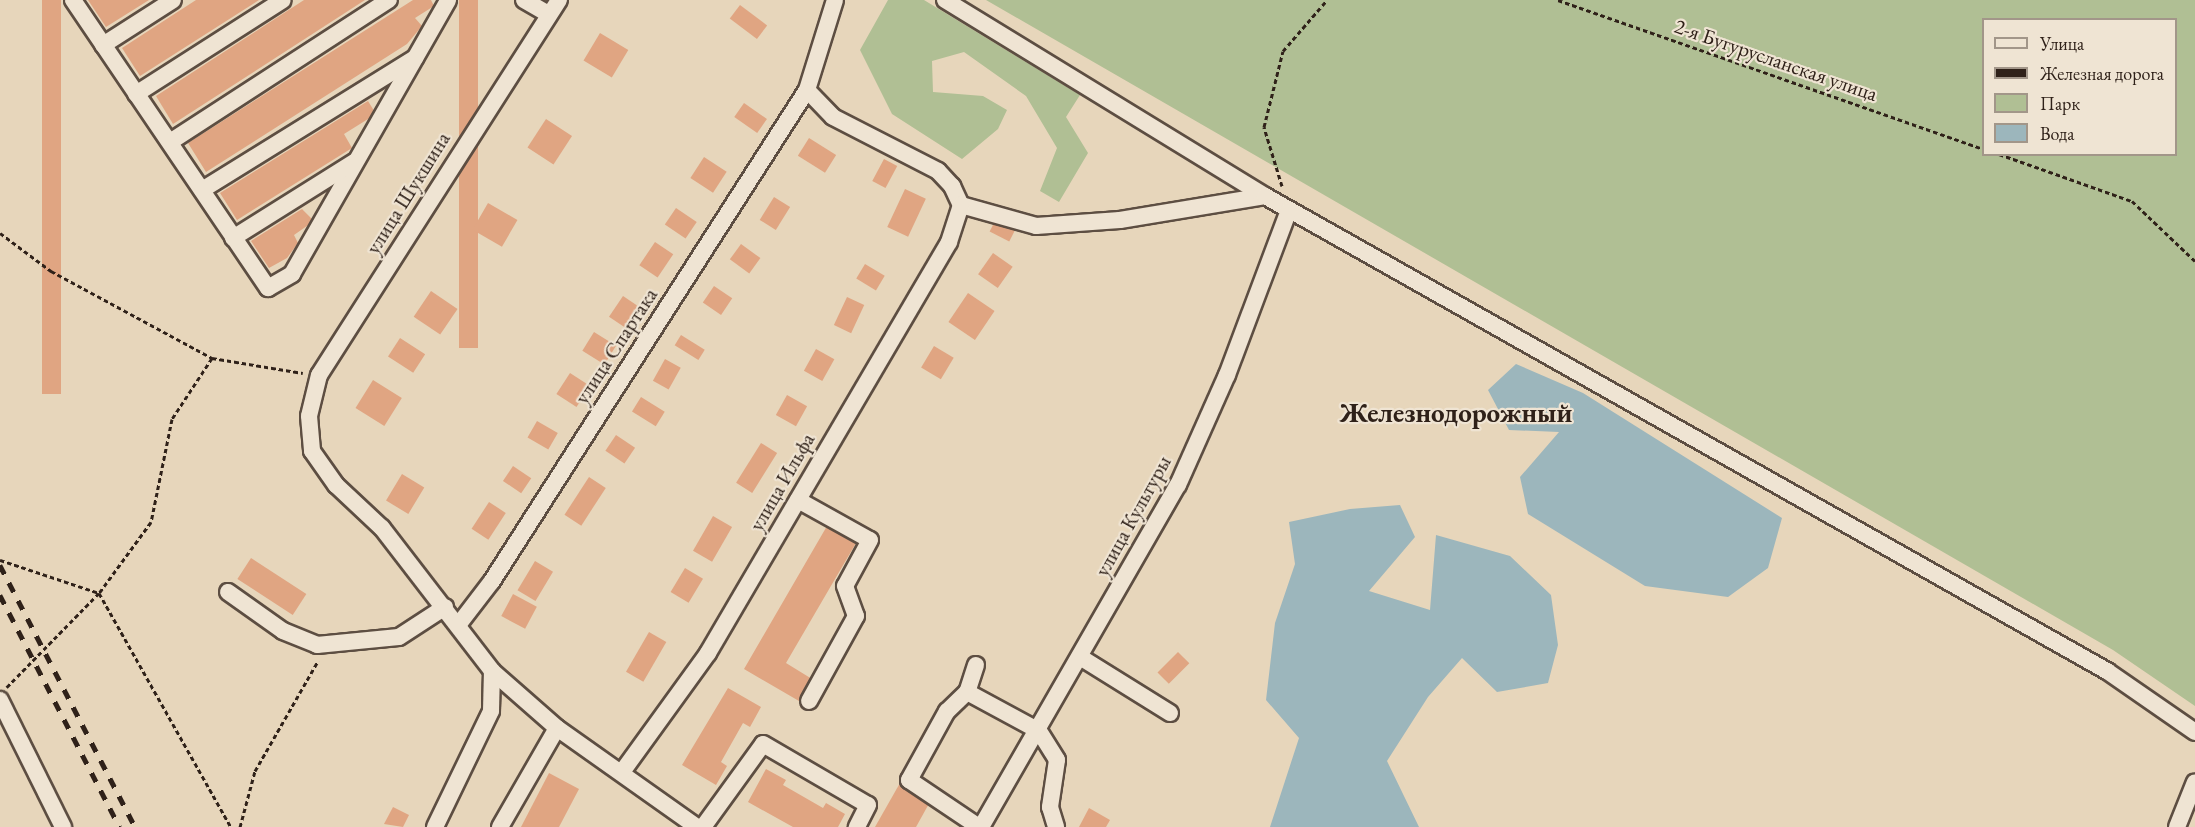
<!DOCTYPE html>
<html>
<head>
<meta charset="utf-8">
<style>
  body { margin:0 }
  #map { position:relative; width:2195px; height:827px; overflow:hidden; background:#e7d6bb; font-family:"EB Garamond",serif }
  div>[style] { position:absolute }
  .green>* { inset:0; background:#b0bf94 }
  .water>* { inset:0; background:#9cb6bc }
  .building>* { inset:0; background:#e0a582; transform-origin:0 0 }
  .path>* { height:3px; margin-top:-1.5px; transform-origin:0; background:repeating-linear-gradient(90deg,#2f2119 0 4.5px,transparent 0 7.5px) }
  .roads { filter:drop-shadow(2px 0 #5d4e42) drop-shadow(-2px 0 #5d4e42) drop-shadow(0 2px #5d4e42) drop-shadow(0 -2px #5d4e42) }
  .minor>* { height:16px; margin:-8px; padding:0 8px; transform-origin:8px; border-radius:8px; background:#efe4d3 }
  .rail>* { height:4.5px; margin-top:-2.25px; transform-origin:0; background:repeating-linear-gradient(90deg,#2f2119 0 10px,transparent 0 20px) }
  span { translate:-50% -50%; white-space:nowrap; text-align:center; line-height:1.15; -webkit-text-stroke:4.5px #efe4d3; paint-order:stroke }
  .street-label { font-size:21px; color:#2f2119 }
  .district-label { font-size:27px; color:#2f2119; font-weight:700 }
  .legend { position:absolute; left:1982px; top:18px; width:195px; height:138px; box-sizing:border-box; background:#efe4d3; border:2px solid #a29689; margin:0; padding:8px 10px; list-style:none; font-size:18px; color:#2f2119 }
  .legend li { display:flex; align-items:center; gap:12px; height:30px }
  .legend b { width:30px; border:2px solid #a29689 }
</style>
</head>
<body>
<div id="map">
  <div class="green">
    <i style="clip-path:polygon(888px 0,924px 0,1080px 95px,1066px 117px,1088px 153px,1059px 202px,1040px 191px,1057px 148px,1026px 96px,964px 52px,932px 61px,933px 92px,983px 96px,1007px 110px,998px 129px,962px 159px,892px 114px,860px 50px)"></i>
    <i style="clip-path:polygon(evenodd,986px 0,2195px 0,2195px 706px,2113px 650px,986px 0,1984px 20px,2176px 20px,2176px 154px,1984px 154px,1984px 20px)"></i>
  </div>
  <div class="water">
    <i style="clip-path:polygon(1516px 364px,1583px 393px,1782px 518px,1768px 568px,1728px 597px,1645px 586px,1528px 514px,1520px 477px,1559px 432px,1509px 430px,1488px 390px)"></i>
    <i style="clip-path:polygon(1400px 505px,1415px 537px,1369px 591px,1430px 610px,1436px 535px,1510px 556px,1551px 595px,1558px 645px,1548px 683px,1497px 692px,1462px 658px,1428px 697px,1387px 761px,1419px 827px,1270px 827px,1299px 738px,1266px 700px,1275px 623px,1295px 564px,1289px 522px,1350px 509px)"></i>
  </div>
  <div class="building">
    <i style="left:42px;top:0;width:19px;height:394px"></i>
    <i style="clip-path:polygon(88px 0,149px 0,106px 27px)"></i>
    <i style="clip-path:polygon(196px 0,259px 0,140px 76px,122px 48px)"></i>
    <i style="clip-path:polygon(304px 0,365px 0,173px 124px,156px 96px)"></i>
    <i style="clip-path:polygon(413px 0,431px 0,434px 6px,415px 18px,422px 26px,407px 44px,206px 172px,188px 143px)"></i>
    <i style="left:459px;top:0;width:19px;height:348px"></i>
    <i style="left:740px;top:5px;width:34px;height:17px;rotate:37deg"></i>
    <i style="left:600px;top:33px;width:33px;height:32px;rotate:31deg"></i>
    <i style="clip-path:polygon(368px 101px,376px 114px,344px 134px,352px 148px,237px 220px,220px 193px)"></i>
    <i style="left:744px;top:103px;width:28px;height:17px;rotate:35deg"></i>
    <i style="left:546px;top:119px;width:31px;height:34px;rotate:33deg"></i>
    <i style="left:809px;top:138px;width:32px;height:21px;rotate:32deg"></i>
    <i style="left:704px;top:157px;width:27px;height:25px;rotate:33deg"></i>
    <i style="left:884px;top:159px;width:15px;height:25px;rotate:28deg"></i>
    <i style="left:905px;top:189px;width:23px;height:42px;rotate:25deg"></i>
    <i style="left:774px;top:197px;width:19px;height:27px;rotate:32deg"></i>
    <i style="left:488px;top:203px;width:34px;height:31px;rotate:30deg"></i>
    <i style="left:676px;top:208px;width:25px;height:20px;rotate:34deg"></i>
    <i style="clip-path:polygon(302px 209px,314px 221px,294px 235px,298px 243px,287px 258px,269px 268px,251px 241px)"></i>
    <i style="left:996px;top:219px;width:22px;height:14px;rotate:27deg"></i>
    <i style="left:655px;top:242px;width:22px;height:28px;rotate:34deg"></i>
    <i style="left:741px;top:244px;width:24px;height:19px;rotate:36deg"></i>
    <i style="left:993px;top:253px;width:24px;height:26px;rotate:35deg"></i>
    <i style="left:865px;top:264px;width:23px;height:17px;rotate:31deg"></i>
    <i style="left:714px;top:286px;width:22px;height:20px;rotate:34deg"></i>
    <i style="left:431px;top:291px;width:32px;height:31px;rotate:34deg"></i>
    <i style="left:968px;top:293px;width:32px;height:35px;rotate:34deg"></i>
    <i style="left:623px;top:296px;width:22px;height:25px;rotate:34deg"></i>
    <i style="left:847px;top:297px;width:19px;height:31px;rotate:25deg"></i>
    <i style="left:594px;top:332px;width:26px;height:22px;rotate:32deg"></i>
    <i style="left:681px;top:335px;width:28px;height:12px;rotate:32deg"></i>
    <i style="left:400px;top:338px;width:30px;height:22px;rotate:33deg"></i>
    <i style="left:934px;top:346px;width:23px;height:25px;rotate:31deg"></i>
    <i style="left:816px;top:349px;width:21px;height:25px;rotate:29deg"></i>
    <i style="left:665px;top:359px;width:18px;height:25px;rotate:29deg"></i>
    <i style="left:570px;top:373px;width:24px;height:25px;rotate:33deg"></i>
    <i style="left:373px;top:380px;width:34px;height:33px;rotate:32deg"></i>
    <i style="left:787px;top:395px;width:23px;height:23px;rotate:29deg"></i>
    <i style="left:641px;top:397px;width:28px;height:17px;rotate:32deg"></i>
    <i style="left:537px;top:421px;width:24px;height:19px;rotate:30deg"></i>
    <i style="left:616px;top:435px;width:23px;height:19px;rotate:34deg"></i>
    <i style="left:761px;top:443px;width:19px;height:47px;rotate:32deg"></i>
    <i style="left:513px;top:466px;width:22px;height:18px;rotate:34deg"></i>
    <i style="left:402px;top:474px;width:26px;height:31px;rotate:31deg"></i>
    <i style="left:589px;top:477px;width:20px;height:45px;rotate:33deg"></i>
    <i style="left:489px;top:502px;width:20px;height:32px;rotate:33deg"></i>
    <i style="left:713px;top:516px;width:22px;height:40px;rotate:30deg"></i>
    <i style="clip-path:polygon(827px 526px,856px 543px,786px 663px,812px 679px,799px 701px,744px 669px)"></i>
    <i style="left:251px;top:558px;width:66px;height:25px;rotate:33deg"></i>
    <i style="left:535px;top:561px;width:21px;height:34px;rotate:31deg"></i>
    <i style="left:685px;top:568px;width:21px;height:28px;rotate:31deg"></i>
    <i style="left:513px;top:594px;width:27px;height:25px;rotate:28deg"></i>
    <i style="left:649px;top:632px;width:20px;height:46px;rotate:30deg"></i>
    <i style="left:1178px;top:652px;width:16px;height:29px;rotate:45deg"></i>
    <i style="clip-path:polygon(728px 688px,761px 707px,750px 727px,743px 723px,721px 762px,727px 766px,716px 785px,682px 765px)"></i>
    <i style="clip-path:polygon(766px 769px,786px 780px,783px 785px,823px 808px,826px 803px,845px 814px,838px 827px,793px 827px,748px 802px)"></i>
    <i style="clip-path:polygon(549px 773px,579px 789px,559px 827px,521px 827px)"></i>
    <i style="clip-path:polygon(900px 783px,931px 800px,916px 827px,875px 827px)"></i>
    <i style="clip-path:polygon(393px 807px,409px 815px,403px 827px,384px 824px)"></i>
    <i style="clip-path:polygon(1089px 808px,1110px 820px,1106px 827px,1079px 827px)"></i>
  </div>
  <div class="path">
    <i style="left:1558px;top:0;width:451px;rotate:19.3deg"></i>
    <i style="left:1999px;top:154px;width:141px;rotate:19.5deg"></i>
    <i style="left:2132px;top:201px;width:87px;rotate:43.6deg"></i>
    <i style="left:1282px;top:186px;width:62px;rotate:-107deg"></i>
    <i style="left:1264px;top:127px;width:78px;rotate:-76deg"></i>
    <i style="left:1283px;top:51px;width:67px;rotate:-49.2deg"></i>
    <i style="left:0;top:233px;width:64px;rotate:36.7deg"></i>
    <i style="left:51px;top:271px;width:183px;rotate:28.4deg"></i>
    <i style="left:212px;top:358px;width:92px;rotate:9.4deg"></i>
    <i style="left:212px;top:358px;width:73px;rotate:123.3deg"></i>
    <i style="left:172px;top:419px;width:105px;rotate:101.5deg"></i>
    <i style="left:151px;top:522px;width:88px;rotate:126.2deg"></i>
    <i style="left:99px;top:593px;width:269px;rotate:60.6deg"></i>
    <i style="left:0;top:560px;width:104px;rotate:18.4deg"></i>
    <i style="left:99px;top:593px;width:132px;rotate:134.4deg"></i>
    <i style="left:240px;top:827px;width:58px;rotate:-75deg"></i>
    <i style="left:255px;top:771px;width:127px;rotate:-60.2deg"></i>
  </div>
  <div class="roads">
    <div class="minor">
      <i style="left:73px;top:0;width:348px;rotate:55.9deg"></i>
      <i style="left:268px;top:288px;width:28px;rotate:-30deg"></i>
      <i style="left:292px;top:274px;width:315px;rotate:-60.3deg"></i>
      <i style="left:524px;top:0;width:28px;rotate:30deg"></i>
      <i style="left:559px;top:0;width:445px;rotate:122.6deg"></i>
      <i style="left:319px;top:375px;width:42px;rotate:103.7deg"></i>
      <i style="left:309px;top:416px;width:35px;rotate:85deg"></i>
      <i style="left:312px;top:451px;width:42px;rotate:54.8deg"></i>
      <i style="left:336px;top:485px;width:63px;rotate:43.1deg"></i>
      <i style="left:382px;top:528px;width:180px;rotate:52.4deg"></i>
      <i style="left:492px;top:671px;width:86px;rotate:41.2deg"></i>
      <i style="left:557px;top:728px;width:171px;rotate:35.3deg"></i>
      <i style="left:835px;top:0;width:94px;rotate:107.3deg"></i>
      <i style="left:807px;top:90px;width:37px;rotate:46deg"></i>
      <i style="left:833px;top:117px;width:118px;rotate:27.2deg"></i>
      <i style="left:938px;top:171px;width:21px;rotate:47deg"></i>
      <i style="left:952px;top:186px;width:21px;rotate:65deg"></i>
      <i style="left:961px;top:205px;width:78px;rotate:15.6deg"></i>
      <i style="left:1036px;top:226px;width:84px;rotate:-4.1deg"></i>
      <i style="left:1120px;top:220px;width:147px;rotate:-9.4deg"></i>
      <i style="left:945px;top:0;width:375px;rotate:31.5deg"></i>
      <i style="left:1265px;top:196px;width:967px;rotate:29.43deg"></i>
      <i style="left:2107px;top:671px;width:107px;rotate:34.7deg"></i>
      <i style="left:103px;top:45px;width:83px;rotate:-32.7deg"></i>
      <i style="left:136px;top:94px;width:174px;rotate:-32.6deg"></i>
      <i style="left:170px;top:142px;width:261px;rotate:-33deg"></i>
      <i style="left:202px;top:190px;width:251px;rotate:-31.8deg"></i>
      <i style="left:233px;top:238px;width:143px;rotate:-32.1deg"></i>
      <i style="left:798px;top:500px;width:82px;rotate:29.1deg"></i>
      <i style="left:870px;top:540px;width:52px;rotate:118.5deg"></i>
      <i style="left:845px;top:586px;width:32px;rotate:70deg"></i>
      <i style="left:856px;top:616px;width:97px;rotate:118.9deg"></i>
      <i style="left:228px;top:592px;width:67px;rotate:35.3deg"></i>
      <i style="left:283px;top:631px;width:37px;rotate:22deg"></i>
      <i style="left:317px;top:645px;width:82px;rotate:-5.6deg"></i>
      <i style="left:399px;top:637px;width:55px;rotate:-33.1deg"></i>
      <i style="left:459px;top:624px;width:54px;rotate:-52.5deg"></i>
      <i style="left:492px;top:581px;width:583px;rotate:-57.32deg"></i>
      <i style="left:1080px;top:657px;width:106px;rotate:31.9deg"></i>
      <i style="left:976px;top:665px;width:28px;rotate:108deg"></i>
      <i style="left:967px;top:692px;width:28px;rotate:136deg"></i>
      <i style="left:947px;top:711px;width:79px;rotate:118.8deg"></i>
      <i style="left:909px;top:780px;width:84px;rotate:33.9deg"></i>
      <i style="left:967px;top:692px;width:82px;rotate:28.4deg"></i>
      <i style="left:1039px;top:731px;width:34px;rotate:58deg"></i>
      <i style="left:1057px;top:760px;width:48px;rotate:98.5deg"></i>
      <i style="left:1050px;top:807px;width:21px;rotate:73deg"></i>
      <i style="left:0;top:700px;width:142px;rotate:63.6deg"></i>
      <i style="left:622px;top:772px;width:147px;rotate:-54.1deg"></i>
      <i style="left:708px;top:653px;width:476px;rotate:-59.6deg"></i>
      <i style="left:949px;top:242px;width:39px;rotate:-72deg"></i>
      <i style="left:435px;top:827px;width:129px;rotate:-64.2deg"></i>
      <i style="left:491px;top:711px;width:40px;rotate:-88.6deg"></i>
      <i style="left:500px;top:827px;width:114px;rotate:-60.1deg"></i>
      <i style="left:703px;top:827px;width:102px;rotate:-54.1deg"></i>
      <i style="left:763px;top:744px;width:121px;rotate:30.2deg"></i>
      <i style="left:868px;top:805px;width:25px;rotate:117deg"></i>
      <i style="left:981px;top:827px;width:395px;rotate:-60.1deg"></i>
      <i style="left:1178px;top:485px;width:120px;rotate:-66deg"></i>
      <i style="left:1227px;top:375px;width:176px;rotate:-69.4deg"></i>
      <i style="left:2177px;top:827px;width:48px;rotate:-68.2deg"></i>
    </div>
  </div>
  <div class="rail">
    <i style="left:0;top:565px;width:295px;rotate:62.7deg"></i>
    <i style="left:0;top:595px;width:261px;rotate:62.7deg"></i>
  </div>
  <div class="street-label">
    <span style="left:1776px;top:60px;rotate:19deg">2-я Бугурусланская улица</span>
    <span style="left:408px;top:193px;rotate:-58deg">улица Шукшина</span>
    <span style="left:616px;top:346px;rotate:-57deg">улица Спартака</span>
    <span style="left:782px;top:482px;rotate:-60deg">улица Ильфа</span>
    <span style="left:1133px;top:516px;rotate:-61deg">улица Культуры</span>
  </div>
  <div class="district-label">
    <span style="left:1456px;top:413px">Железнодорожный</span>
  </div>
  <ul class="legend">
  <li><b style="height:8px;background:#efe4d3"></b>Улица</li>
  <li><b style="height:8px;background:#2f2119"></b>Железная дорога</li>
  <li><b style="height:16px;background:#b0bf94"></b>Парк</li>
  <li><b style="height:16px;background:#9cb6bc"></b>Вода</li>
  </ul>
</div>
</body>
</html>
